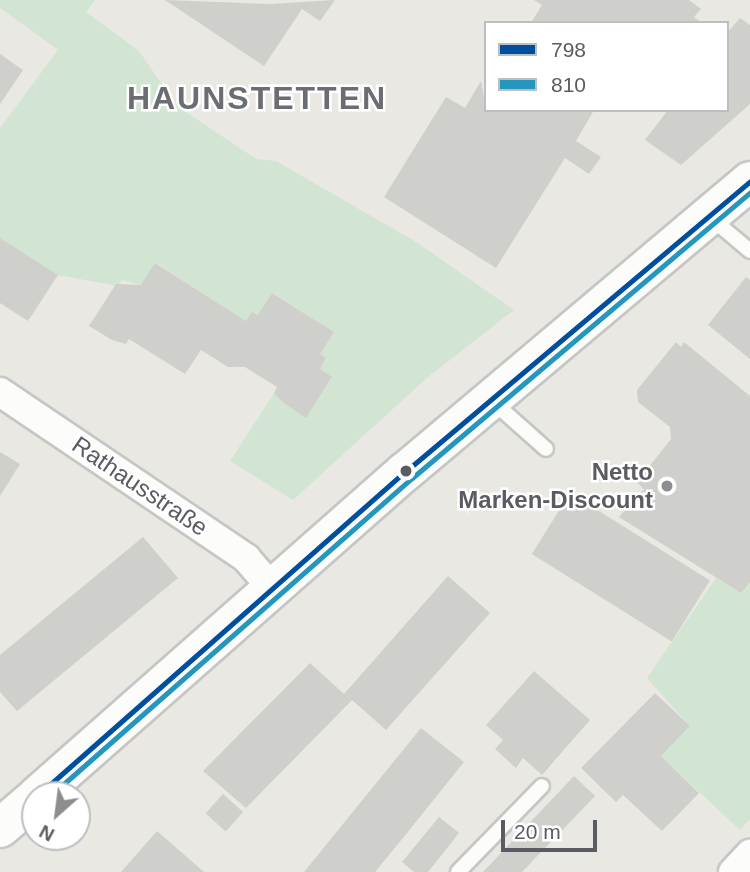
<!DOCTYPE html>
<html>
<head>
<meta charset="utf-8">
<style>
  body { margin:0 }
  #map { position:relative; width:750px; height:872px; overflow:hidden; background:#e9e8e3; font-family:Arial,sans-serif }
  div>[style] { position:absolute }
  .green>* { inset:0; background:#d2e4d2 }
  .building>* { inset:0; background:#cfcfcc; transform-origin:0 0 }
  .roads { filter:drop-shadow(2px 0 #c6c6c5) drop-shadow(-2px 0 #c6c6c5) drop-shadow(0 2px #c6c6c5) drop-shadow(0 -2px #c6c6c5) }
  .lane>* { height:14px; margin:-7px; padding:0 7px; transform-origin:7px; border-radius:7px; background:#fcfcfb }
  .street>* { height:28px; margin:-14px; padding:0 14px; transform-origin:14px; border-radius:14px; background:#fcfcfb }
  .secondary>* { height:38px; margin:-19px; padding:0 19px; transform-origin:19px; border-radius:19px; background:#fcfcfb }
  .bus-1>* { height:5px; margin:-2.5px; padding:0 2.5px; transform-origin:2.5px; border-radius:2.5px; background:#004e9e }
  .bus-2>* { height:5px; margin:-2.5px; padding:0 2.5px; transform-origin:2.5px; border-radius:2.5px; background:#2596be }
  .dots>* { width:19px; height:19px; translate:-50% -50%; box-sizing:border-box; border:4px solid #fff; border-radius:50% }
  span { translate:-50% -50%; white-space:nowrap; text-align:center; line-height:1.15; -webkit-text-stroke:5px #fff; paint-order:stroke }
  .poi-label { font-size:24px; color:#5a5c61; font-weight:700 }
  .right { translate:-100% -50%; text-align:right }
  .street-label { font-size:24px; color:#5a5c61 }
  .district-label { font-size:32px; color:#6b6d72; font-weight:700; letter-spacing:2px }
  .legend { position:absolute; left:484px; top:21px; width:245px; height:91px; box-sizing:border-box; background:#fff; border:2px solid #bdbec0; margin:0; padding:9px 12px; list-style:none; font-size:21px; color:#5a5c61 }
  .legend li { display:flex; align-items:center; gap:14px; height:35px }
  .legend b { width:35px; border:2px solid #bdbec0 }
  .north { position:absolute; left:21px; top:781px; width:70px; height:70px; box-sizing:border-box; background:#fff; border:2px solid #bdbec0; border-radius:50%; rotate:208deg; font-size:19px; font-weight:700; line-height:28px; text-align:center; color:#5a5c61 }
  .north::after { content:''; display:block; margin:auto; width:24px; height:32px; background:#8c8d8e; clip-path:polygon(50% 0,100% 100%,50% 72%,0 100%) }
  .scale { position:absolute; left:501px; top:820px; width:96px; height:32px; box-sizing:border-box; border:4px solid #5a5c61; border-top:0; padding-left:9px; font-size:21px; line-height:24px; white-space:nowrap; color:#5a5c61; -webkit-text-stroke:5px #fff; paint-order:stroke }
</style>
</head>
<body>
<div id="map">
  <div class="green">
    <i style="clip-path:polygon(0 0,95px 0,86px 12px,139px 51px,177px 106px,256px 159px,276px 161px,416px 242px,514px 310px,428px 377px,293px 500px,230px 461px,274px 393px,306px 417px,332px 378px,320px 369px,326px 359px,320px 354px,334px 332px,273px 293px,258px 315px,252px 312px,246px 321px,156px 263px,141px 285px,122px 280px,118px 286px,58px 275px,0 238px,0 128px,58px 50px,0 8px)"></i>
    <i style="clip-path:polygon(716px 578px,741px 593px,750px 582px,750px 819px,740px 830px,661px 756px,690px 726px,647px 678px)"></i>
  </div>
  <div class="building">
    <i style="clip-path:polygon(165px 0,270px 4px,335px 0,320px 21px,302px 9px,264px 66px)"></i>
    <i style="clip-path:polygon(534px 0,689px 0,701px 9px,694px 17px,702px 23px,531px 23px,542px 5px)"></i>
    <i style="clip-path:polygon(740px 18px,750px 25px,750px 104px,681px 165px,645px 140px,668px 110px,727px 110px,727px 33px)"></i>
    <i style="clip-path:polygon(0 54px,23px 70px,0 104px)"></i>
    <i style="clip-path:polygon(481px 81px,486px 110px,594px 110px,576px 141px,601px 157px,589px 174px,565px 158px,496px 268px,384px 197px,446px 97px,465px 108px)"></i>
    <i style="clip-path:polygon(0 238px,58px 275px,28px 321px,0 303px)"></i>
    <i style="clip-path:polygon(155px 263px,246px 321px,252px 312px,258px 315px,272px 293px,334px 332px,320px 354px,326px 358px,320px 369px,332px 377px,306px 418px,284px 403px,274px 393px,277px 387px,245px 367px,228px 367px,201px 350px,185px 374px,129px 339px,126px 344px,112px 340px,89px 326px,116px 284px,141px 285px)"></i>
    <i style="clip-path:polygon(746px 277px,750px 280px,750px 359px,708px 325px)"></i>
    <i style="clip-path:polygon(676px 342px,681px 347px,684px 342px,750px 396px,750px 582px,741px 593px,619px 517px,644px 489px,637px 482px,671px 439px,670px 427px,638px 402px,637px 390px)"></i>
    <i style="clip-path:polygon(0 452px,20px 464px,0 496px)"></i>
    <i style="left:570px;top:493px;width:165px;height:72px;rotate:32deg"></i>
    <i style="clip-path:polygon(143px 537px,178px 578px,17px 711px,0 692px,0 655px)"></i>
    <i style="clip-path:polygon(448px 576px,490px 613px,386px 730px,352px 700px,246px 808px,203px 771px,310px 663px,344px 694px)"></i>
    <i style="clip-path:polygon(534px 671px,590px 720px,542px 775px,523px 758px,516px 768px,495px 749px,503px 740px,486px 725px)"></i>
    <i style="clip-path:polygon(655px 693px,690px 726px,661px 756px,699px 793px,662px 831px,623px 795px,616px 802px,581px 768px)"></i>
    <i style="clip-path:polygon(421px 728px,464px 762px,407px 833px,375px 872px,304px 872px)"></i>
    <i style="clip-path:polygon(574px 776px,595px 796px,522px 872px,483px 872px)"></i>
    <i style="left:223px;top:794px;width:27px;height:26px;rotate:42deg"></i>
    <i style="clip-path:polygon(439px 817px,459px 833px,428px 872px,414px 872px,402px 862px)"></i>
    <i style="clip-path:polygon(157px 831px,204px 872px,121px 872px)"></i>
  </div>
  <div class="roads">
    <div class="lane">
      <i style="left:711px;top:218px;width:51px;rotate:40.2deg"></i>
      <i style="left:492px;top:401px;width:72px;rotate:41.6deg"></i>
      <i style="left:458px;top:872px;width:120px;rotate:-45.7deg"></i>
    </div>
    <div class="street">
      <i style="left:0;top:392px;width:297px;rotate:34deg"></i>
      <i style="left:246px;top:558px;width:41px;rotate:48.9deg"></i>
      <i style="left:733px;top:872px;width:25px;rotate:-47deg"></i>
    </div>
    <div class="secondary">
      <i style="left:38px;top:795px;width:490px;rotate:-41.4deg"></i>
      <i style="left:406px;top:471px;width:450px;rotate:-40.1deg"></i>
      <i style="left:0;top:828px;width:46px;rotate:-40.6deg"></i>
    </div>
  </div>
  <div class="bus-1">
    <i style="left:38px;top:795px;width:490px;rotate:-41.4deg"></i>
    <i style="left:406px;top:471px;width:450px;rotate:-40.1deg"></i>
  </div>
  <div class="bus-2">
    <i style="left:51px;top:795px;width:480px;rotate:-41.3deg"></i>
    <i style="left:412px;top:478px;width:443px;rotate:-40.2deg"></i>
  </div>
  <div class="dots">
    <i style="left:406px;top:471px;background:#5a5c61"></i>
    <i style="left:667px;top:486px;background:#8c8d8e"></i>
  </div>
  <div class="poi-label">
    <span class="right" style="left:653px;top:486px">Netto<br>Marken-Discount</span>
  </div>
  <div class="street-label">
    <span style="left:140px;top:486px;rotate:34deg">Rathausstraße</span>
  </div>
  <div class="district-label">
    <span style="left:257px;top:98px">HAUNSTETTEN</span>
  </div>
  <ul class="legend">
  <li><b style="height:9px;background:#004e9e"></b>798</li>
  <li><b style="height:9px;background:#2596be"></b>810</li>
  </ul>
  <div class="north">N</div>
  <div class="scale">20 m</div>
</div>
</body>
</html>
